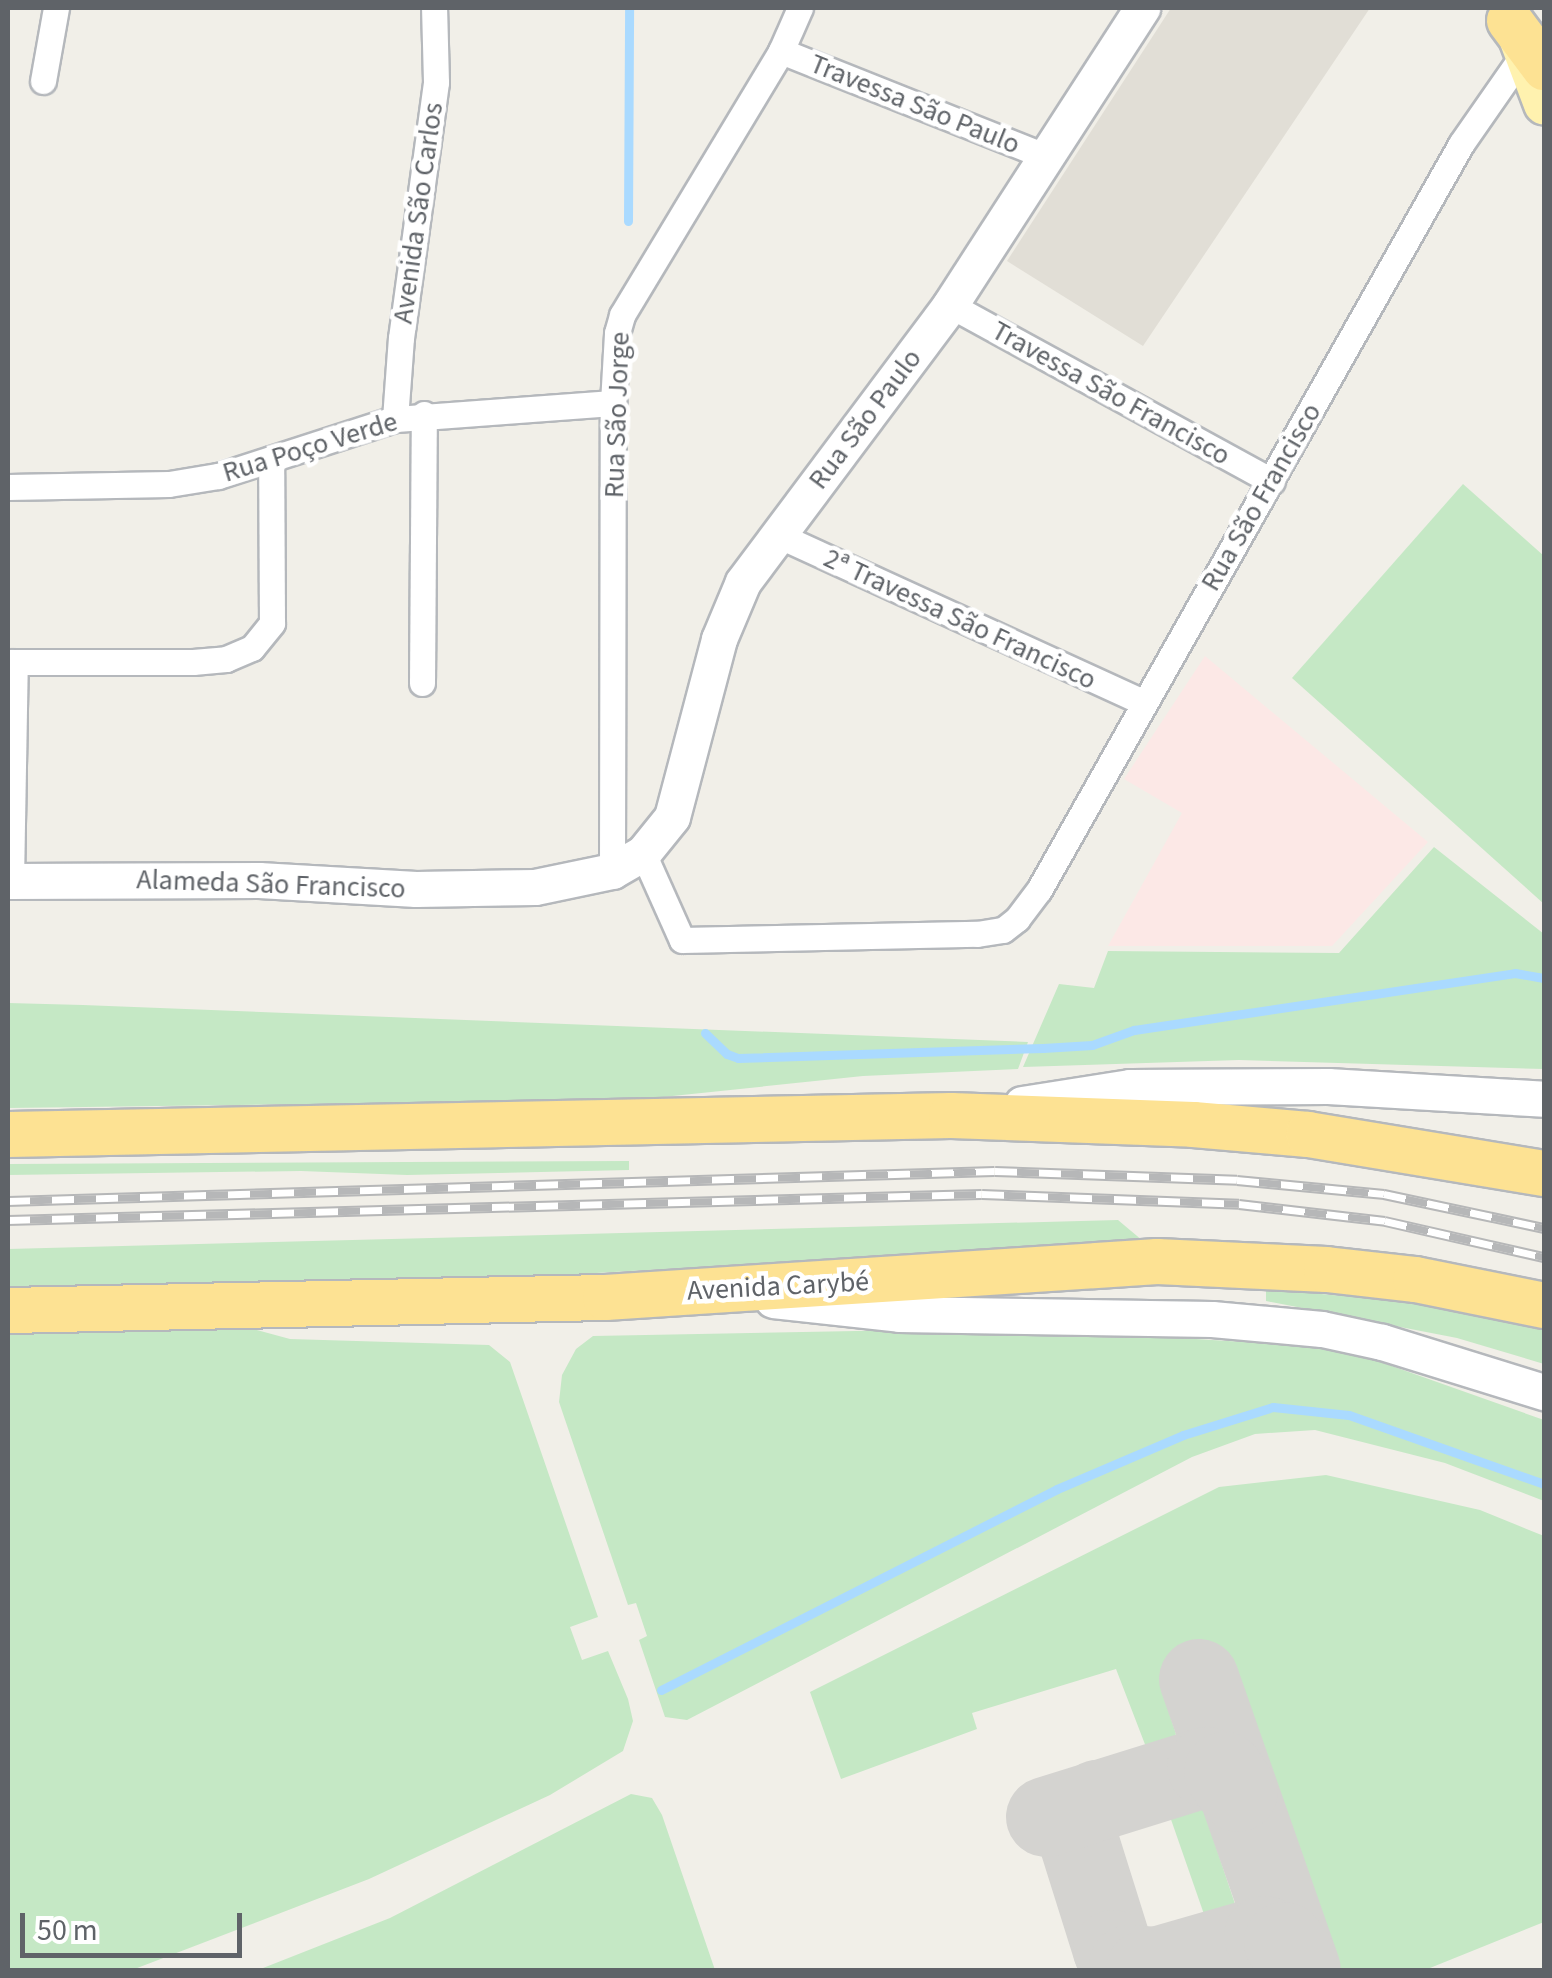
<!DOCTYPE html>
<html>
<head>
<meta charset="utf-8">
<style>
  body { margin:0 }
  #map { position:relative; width:1552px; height:1978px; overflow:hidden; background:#f1efe8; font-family:"Source Sans 3",sans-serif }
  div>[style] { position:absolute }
  .education>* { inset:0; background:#e1ded6 }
  .medical>* { inset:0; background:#fce8e6 }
  .green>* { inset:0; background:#c5e8c5 }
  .stream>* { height:9px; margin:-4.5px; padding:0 4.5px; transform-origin:4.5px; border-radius:4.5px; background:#aadaff }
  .taxiway>* { height:80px; margin:-40px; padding:0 40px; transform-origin:40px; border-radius:40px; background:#d4d3d0 }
  .roads { filter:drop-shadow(2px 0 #b5b8bc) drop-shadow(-2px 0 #b5b8bc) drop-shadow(0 2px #b5b8bc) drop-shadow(0 -2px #b5b8bc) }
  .street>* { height:25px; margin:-12.5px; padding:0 12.5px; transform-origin:12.5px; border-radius:12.5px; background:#fff }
  .secondary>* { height:35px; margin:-17.5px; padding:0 17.5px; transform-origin:17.5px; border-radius:17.5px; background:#fff }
  .primary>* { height:40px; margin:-20px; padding:0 20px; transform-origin:20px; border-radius:20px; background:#fff2af }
  .highway>* { height:45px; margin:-22.5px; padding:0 22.5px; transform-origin:22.5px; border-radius:22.5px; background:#fde293 }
  .rail>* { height:11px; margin-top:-5.5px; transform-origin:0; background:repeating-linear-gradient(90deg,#fff 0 22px,#b6b7b8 0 44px); box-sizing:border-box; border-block:2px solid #b6b7b8 }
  span { translate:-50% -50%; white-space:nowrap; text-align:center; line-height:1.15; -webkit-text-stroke:9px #fff; paint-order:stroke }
  .street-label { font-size:28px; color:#5f6368 }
  .frame { position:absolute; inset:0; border:10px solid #5f6368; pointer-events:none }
  .scale { position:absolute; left:20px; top:1913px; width:222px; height:45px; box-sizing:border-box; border:5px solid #5f6368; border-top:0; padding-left:12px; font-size:30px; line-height:35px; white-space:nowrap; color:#5f6368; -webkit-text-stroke:8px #fff; paint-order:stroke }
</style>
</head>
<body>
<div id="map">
  <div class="education">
    <i style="clip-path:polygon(1171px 8px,1370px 8px,1143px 346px,1007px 261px)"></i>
  </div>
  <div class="medical">
    <i style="clip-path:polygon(1205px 656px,1428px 842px,1332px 946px,1108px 946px,1182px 813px,1124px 779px)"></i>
  </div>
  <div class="green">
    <i style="clip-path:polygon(1463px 484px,1544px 556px,1544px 904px,1292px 678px)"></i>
    <i style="clip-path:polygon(1434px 847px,1544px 934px,1544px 1069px,1239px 1060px,1023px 1067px,1059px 984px,1094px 988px,1108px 951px,1339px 953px)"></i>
    <i style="clip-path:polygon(8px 1003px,83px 1005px,1028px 1042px,1018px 1069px,863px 1076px,634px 1100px,8px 1108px)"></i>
    <i style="clip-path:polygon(629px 1161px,629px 1170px,407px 1175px,301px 1171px,8px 1175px,8px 1164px)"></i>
    <i style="clip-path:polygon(1118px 1220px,1143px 1241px,511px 1278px,8px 1293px,8px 1249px)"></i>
    <i style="clip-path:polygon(1266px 1289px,1429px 1304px,1544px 1327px,1544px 1364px,1457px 1338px,1266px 1301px)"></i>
    <i style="clip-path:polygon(8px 1323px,246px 1327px,290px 1339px,489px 1345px,510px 1362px,598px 1617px,570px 1627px,582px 1660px,608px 1651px,628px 1699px,633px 1721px,623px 1751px,550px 1795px,369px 1879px,132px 1970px,8px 1970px)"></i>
    <i style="clip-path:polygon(1020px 1328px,1341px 1348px,1544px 1420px,1544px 1501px,1445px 1463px,1315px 1430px,1255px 1434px,1192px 1457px,687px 1720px,665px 1717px,639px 1640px,647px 1636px,636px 1603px,628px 1605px,559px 1402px,562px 1375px,576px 1349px,593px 1336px)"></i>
    <i style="clip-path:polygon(1326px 1475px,1480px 1510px,1544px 1536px,1544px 1922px,1425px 1970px,1333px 1970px,1225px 1665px,1161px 1688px,1176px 1734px,1165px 1752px,1146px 1747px,1116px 1669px,972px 1713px,977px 1729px,841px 1779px,810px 1692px,1219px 1487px)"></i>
    <i style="clip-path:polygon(1186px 1791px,1199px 1796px,1235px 1904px,1232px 1919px,1224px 1923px,1214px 1925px,1206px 1920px,1167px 1808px,1170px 1797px)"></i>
    <i style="clip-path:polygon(631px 1794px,652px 1798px,662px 1815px,715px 1970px,258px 1970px,390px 1918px)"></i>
  </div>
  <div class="stream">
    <i style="left:628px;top:221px;width:213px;rotate:-89.7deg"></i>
    <i style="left:705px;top:1033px;width:30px;rotate:44deg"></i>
    <i style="left:727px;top:1054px;width:12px;rotate:20deg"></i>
    <i style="left:738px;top:1058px;width:305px;rotate:-1.9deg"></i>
    <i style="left:1043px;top:1048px;width:49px;rotate:-3.5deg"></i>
    <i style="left:1092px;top:1045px;width:45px;rotate:-19.7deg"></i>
    <i style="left:1134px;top:1030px;width:385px;rotate:-8.5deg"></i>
    <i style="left:1515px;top:973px;width:29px;rotate:10deg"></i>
    <i style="left:661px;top:1690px;width:444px;rotate:-26.9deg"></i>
    <i style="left:1057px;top:1489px;width:137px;rotate:-23.2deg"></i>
    <i style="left:1183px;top:1435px;width:94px;rotate:-17.3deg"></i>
    <i style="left:1273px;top:1407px;width:76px;rotate:6deg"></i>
    <i style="left:1349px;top:1415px;width:207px;rotate:19.5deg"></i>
  </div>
  <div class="taxiway">
    <i style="left:1199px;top:1679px;width:308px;rotate:70.7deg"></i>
    <i style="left:1097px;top:1800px;width:23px;rotate:142deg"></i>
    <i style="left:1079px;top:1814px;width:18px;rotate:99deg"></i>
    <i style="left:1076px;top:1832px;width:124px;rotate:72.6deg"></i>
    <i style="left:1113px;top:1950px;width:22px;rotate:43deg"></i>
    <i style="left:1129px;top:1965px;width:27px;rotate:4deg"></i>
    <i style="left:1046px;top:1817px;width:169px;rotate:-17.3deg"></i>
    <i style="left:1207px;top:1767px;width:18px;rotate:16deg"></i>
    <i style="left:1224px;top:1772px;width:24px;rotate:55deg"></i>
    <i style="left:1146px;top:1970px;width:123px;rotate:-16.1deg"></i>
    <i style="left:1264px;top:1936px;width:21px;rotate:17deg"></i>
    <i style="left:1284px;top:1942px;width:21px;rotate:53deg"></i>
  </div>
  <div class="roads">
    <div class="street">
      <i style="left:781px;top:51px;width:287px;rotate:21.7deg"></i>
      <i style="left:43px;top:81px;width:74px;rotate:-79.9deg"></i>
      <i style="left:950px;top:305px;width:367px;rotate:28.7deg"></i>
      <i style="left:395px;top:419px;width:81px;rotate:-85.8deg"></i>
      <i style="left:401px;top:338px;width:258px;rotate:-82.2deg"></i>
      <i style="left:436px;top:82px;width:74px;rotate:-91.5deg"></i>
      <i style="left:8px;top:487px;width:161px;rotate:-1.1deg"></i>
      <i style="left:169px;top:484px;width:50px;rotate:-9.3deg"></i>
      <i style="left:218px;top:476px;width:186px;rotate:-17.9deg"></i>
      <i style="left:395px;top:419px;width:219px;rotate:-4.2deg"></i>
      <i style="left:778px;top:535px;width:401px;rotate:24.6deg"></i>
      <i style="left:8px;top:662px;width:185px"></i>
      <i style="left:193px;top:662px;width:33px;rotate:-5deg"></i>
      <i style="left:226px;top:659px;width:28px;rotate:-23deg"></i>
      <i style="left:252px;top:648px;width:32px;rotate:-51deg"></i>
      <i style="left:272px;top:623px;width:164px;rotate:-90.3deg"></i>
      <i style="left:422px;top:683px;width:269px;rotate:-89.6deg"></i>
      <i style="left:643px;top:853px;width:95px;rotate:65.9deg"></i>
      <i style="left:682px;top:940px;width:295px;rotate:-1.2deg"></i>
      <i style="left:977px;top:934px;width:26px;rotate:-9deg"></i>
      <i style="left:1003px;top:930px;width:18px;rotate:-38deg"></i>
      <i style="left:1017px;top:919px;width:36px;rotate:-53deg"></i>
      <i style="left:1039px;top:890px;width:857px;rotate:-60.5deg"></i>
      <i style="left:1461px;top:144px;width:112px;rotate:-55.2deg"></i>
      <i style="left:612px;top:871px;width:468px;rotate:-89.9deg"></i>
      <i style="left:613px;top:403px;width:70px;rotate:-86.7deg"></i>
      <i style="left:617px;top:333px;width:19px;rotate:-74deg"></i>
      <i style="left:622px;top:315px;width:308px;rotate:-58.9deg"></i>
      <i style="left:781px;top:51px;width:47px;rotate:-66.2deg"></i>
      <i style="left:11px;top:881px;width:219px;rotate:-89deg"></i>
    </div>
    <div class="secondary">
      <i style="left:8px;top:881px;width:251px;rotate:-0.2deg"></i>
      <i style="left:259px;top:880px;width:157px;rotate:3.3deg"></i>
      <i style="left:416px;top:889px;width:119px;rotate:-1deg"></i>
      <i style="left:535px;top:887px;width:79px;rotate:-11.7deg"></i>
      <i style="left:612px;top:871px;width:36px;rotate:-30deg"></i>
      <i style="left:643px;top:853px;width:46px;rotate:-51.1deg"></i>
      <i style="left:672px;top:817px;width:184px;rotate:-75.2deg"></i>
      <i style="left:719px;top:639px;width:62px;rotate:-67.2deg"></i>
      <i style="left:743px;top:582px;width:346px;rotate:-53.2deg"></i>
      <i style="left:950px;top:305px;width:354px;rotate:-57.1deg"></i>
      <i style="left:1022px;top:1104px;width:109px;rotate:-8.9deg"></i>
      <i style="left:1130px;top:1087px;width:198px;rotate:-0.3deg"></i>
      <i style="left:1328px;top:1086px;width:216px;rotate:3.4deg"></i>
      <i style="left:773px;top:1300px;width:127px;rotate:6.3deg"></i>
      <i style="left:899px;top:1314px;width:313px;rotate:0.9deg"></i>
      <i style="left:1212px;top:1319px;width:110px;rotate:5.2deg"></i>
      <i style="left:1322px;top:1329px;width:61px;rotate:12.2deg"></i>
      <i style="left:1382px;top:1342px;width:170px;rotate:17.2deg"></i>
    </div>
    <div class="primary">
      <i style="left:1519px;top:38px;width:71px;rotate:69.3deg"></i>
    </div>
    <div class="highway">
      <i style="left:1509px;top:20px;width:59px;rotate:53.3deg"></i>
      <i style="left:8px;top:1134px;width:943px;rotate:-1.15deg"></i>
      <i style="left:951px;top:1115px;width:242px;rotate:2.1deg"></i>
      <i style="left:1193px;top:1124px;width:115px;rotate:5deg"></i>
      <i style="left:1308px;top:1134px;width:239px;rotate:9.4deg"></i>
      <i style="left:8px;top:1310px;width:597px;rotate:-1.25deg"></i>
      <i style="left:605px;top:1297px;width:553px;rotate:-3.73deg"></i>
      <i style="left:1157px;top:1261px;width:169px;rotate:2.7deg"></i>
      <i style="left:1326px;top:1269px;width:90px;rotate:6.4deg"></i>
      <i style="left:1415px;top:1279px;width:132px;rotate:11.4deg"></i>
    </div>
  </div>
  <div class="rail">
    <i style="left:8px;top:1201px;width:987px;rotate:-1.74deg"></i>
    <i style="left:995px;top:1171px;width:242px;rotate:2.1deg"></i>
    <i style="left:1237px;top:1180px;width:148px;rotate:5.4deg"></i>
    <i style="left:1384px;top:1194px;width:164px;rotate:12deg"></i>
    <i style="left:8px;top:1220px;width:974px;rotate:-1.53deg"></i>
    <i style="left:982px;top:1194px;width:257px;rotate:2.2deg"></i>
    <i style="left:1239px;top:1204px;width:147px;rotate:6.6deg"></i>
    <i style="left:1385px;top:1221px;width:163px;rotate:12.8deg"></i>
  </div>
  <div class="street-label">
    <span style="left:915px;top:104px;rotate:22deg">Travessa São Paulo</span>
    <span style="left:418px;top:213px;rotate:-82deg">Avenida São Carlos</span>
    <span style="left:1111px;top:393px;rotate:29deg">Travessa São Francisco</span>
    <span style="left:617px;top:415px;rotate:-88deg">Rua São Jorge</span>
    <span style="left:865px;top:419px;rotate:-53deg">Rua São Paulo</span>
    <span style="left:310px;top:447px;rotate:-17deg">Rua Poço Verde</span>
    <span style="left:1261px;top:497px;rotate:-60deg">Rua São Francisco</span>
    <span style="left:960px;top:619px;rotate:25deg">2ª Travessa São Francisco</span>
    <span style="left:271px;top:884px;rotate:2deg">Alameda São Francisco</span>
    <span style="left:778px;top:1286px;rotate:-3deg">Avenida Carybé</span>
  </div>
  <div class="frame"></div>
  <div class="scale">50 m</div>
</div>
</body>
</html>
